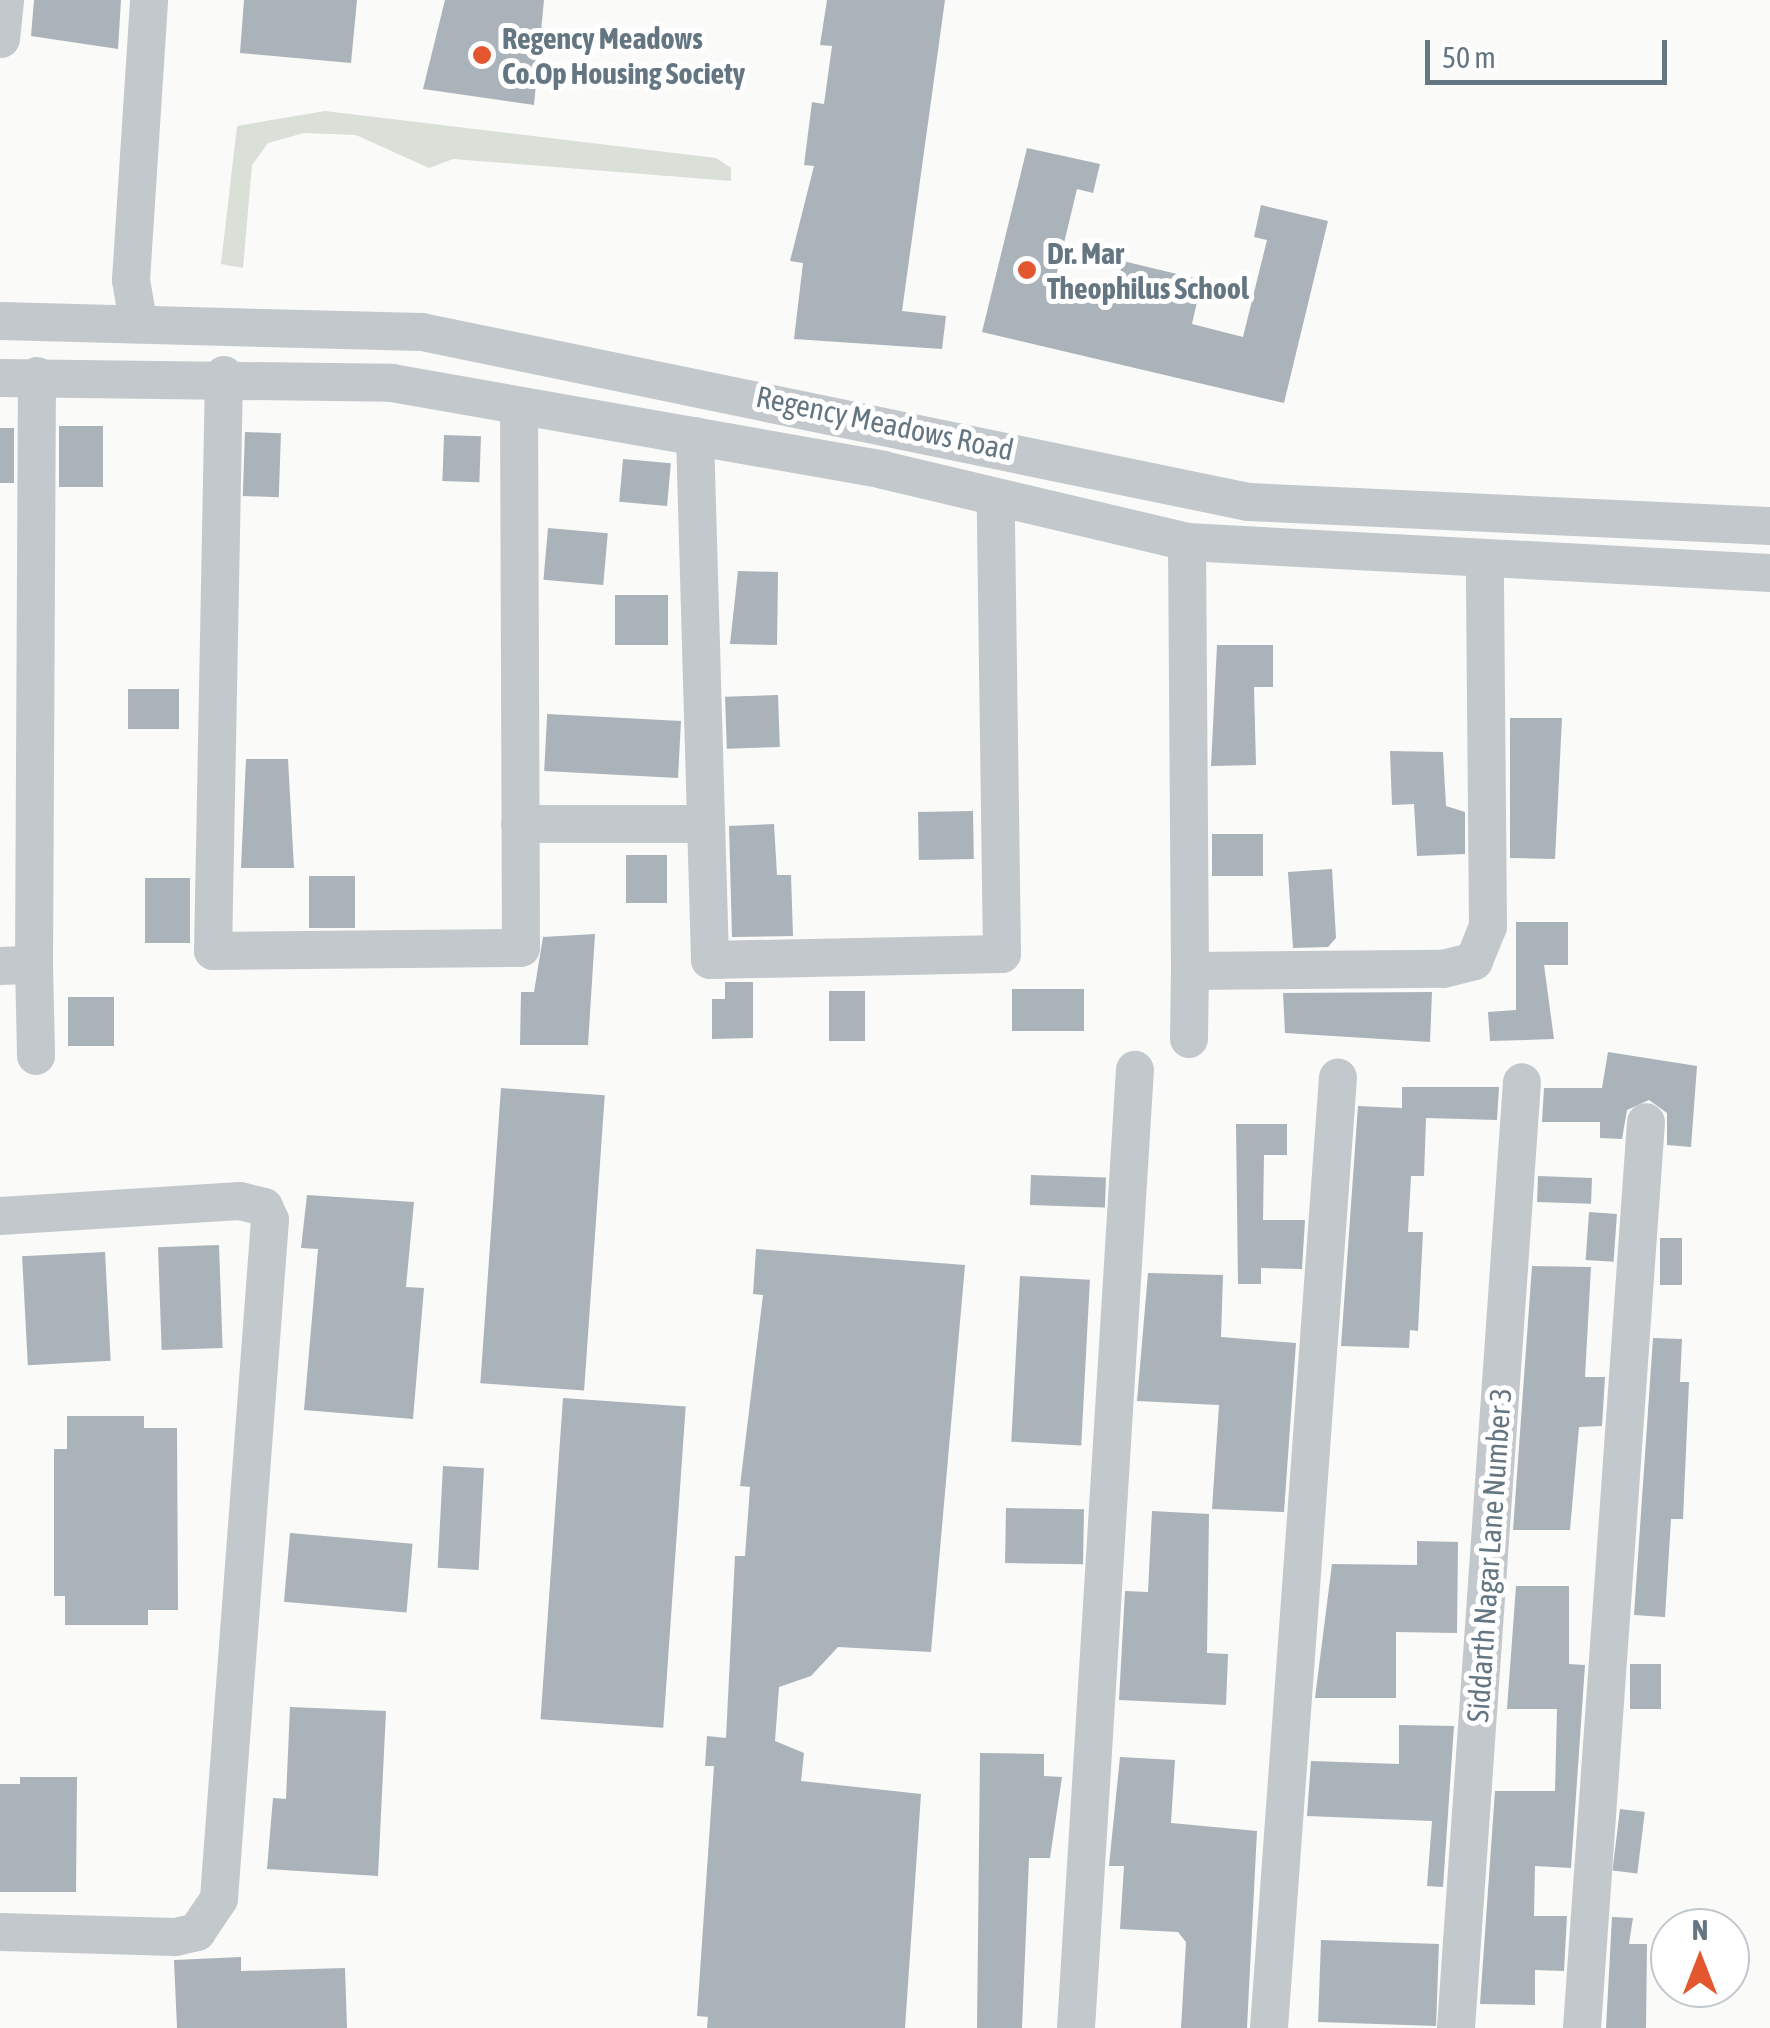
<!DOCTYPE html>
<html>
<head>
<meta charset="utf-8">
<style>
  body { margin:0 }
  #map { position:relative; width:1770px; height:2028px; overflow:hidden; background:#fafaf8; font-family:"Asap Condensed",sans-serif }
  div>[style] { position:absolute }
  .green>* { inset:0; background:#dadfd7 }
  .building>* { inset:0; background:#aab3b9; transform-origin:0 0 }
  .minor>* { height:38px; margin:-19px; padding:0 19px; transform-origin:19px; border-radius:19px; background:#c3c8cc }
  .dots>* { width:28px; height:28px; translate:-50% -50%; box-sizing:border-box; border:5px solid #fff; border-radius:50% }
  span { translate:-50% -50%; white-space:nowrap; text-align:center; line-height:1.15; -webkit-text-stroke:10px #fff; paint-order:stroke }
  .poi-label { font-size:30px; color:#657683; font-weight:700 }
  .left { translate:0 -50%; text-align:left }
  .street-label { font-size:30px; color:#657683 }
  .north { position:absolute; left:1650px; top:1908px; width:100px; height:100px; box-sizing:border-box; background:#fff; border:2px solid #c1c8cd; border-radius:50%; rotate:0deg; font-size:28px; font-weight:700; line-height:40px; text-align:center; color:#657683 }
  .north::after { content:''; display:block; margin:auto; width:35px; height:45px; background:#e4572e; clip-path:polygon(50% 0,100% 100%,50% 72%,0 100%) }
  .scale { position:absolute; left:1425px; top:40px; width:242px; height:45px; box-sizing:border-box; border:5px solid #657683; border-top:0; padding-left:12px; font-size:30px; line-height:35px; white-space:nowrap; color:#657683; -webkit-text-stroke:8px #fff; paint-order:stroke }
</style>
</head>
<body>
<div id="map">
  <div class="green">
    <i style="clip-path:polygon(325px 111px,716px 158px,731px 168px,731px 181px,453px 159px,429px 168px,356px 135px,304px 133px,268px 143px,252px 165px,243px 268px,221px 264px,237px 126px)"></i>
  </div>
  <div class="building">
    <i style="clip-path:polygon(34px 0,121px 0,118px 49px,31px 36px)"></i>
    <i style="clip-path:polygon(244px 0,357px 0,351px 63px,240px 53px)"></i>
    <i style="clip-path:polygon(445px 0,544px 0,534px 105px,423px 89px)"></i>
    <i style="clip-path:polygon(827px 0,945px 0,902px 311px,946px 316px,942px 349px,794px 339px,803px 263px,790px 261px,814px 166px,804px 165px,812px 102px,824px 104px,832px 46px,820px 45px)"></i>
    <i style="clip-path:polygon(1027px 148px,1100px 164px,1093px 193px,1077px 189px,1053px 289px,1113px 303px,1123px 261px,1202px 280px,1192px 324px,1243px 337px,1267px 240px,1254px 237px,1261px 205px,1328px 221px,1284px 403px,982px 332px)"></i>
    <i style="left:59px;top:426px;width:44px;height:61px"></i>
    <i style="left:0;top:428px;width:14px;height:55px"></i>
    <i style="left:245px;top:432px;width:36px;height:64px;rotate:2deg"></i>
    <i style="left:444px;top:435px;width:37px;height:46px;rotate:2deg"></i>
    <i style="left:623px;top:459px;width:48px;height:43px;rotate:5deg"></i>
    <i style="left:548px;top:528px;width:60px;height:52px;rotate:5deg"></i>
    <i style="clip-path:polygon(738px 571px,778px 572px,777px 645px,730px 644px)"></i>
    <i style="left:615px;top:595px;width:53px;height:50px"></i>
    <i style="clip-path:polygon(1217px 645px,1273px 645px,1273px 687px,1254px 687px,1256px 765px,1211px 766px)"></i>
    <i style="left:128px;top:689px;width:51px;height:40px"></i>
    <i style="left:778px;top:695px;width:52px;height:53px;rotate:88deg"></i>
    <i style="clip-path:polygon(1510px 718px,1562px 718px,1555px 859px,1510px 858px)"></i>
    <i style="left:681px;top:721px;width:57px;height:134px;rotate:93deg"></i>
    <i style="clip-path:polygon(1390px 751px,1443px 752px,1446px 806px,1465px 812px,1465px 854px,1417px 856px,1414px 804px,1392px 805px)"></i>
    <i style="clip-path:polygon(246px 759px,288px 759px,294px 868px,241px 868px)"></i>
    <i style="left:973px;top:811px;width:48px;height:55px;rotate:89deg"></i>
    <i style="clip-path:polygon(774px 824px,777px 875px,791px 875px,793px 936px,732px 937px,729px 826px)"></i>
    <i style="left:1212px;top:834px;width:51px;height:42px"></i>
    <i style="left:626px;top:855px;width:41px;height:48px"></i>
    <i style="clip-path:polygon(1332px 869px,1336px 938px,1328px 947px,1293px 948px,1288px 872px)"></i>
    <i style="left:309px;top:876px;width:46px;height:52px"></i>
    <i style="left:145px;top:878px;width:45px;height:65px"></i>
    <i style="clip-path:polygon(1516px 922px,1568px 922px,1568px 965px,1544px 965px,1554px 1039px,1490px 1041px,1488px 1012px,1516px 1010px)"></i>
    <i style="clip-path:polygon(595px 934px,588px 1045px,520px 1045px,521px 992px,534px 992px,543px 937px)"></i>
    <i style="clip-path:polygon(725px 982px,753px 982px,753px 1038px,712px 1039px,712px 999px,725px 999px)"></i>
    <i style="left:1084px;top:989px;width:42px;height:72px;rotate:90deg"></i>
    <i style="left:829px;top:991px;width:36px;height:50px"></i>
    <i style="clip-path:polygon(1432px 992px,1430px 1042px,1285px 1033px,1283px 993px)"></i>
    <i style="left:68px;top:997px;width:46px;height:49px"></i>
    <i style="clip-path:polygon(1608px 1052px,1697px 1066px,1691px 1147px,1667px 1145px,1667px 1113px,1649px 1100px,1627px 1110px,1622px 1139px,1600px 1138px,1600px 1122px,1542px 1122px,1544px 1088px,1602px 1088px)"></i>
    <i style="clip-path:polygon(1402px 1087px,1499px 1087px,1497px 1120px,1426px 1118px,1424px 1176px,1411px 1176px,1408px 1232px,1423px 1232px,1418px 1331px,1410px 1330px,1409px 1348px,1341px 1346px,1358px 1106px,1402px 1108px)"></i>
    <i style="left:501px;top:1088px;width:104px;height:296px;rotate:4deg"></i>
    <i style="clip-path:polygon(1236px 1124px,1287px 1124px,1287px 1155px,1264px 1155px,1263px 1220px,1305px 1220px,1302px 1269px,1261px 1268px,1261px 1284px,1238px 1284px)"></i>
    <i style="left:1031px;top:1175px;width:75px;height:30px;rotate:2deg"></i>
    <i style="left:1538px;top:1176px;width:54px;height:26px;rotate:2deg"></i>
    <i style="clip-path:polygon(307px 1195px,414px 1202px,406px 1287px,424px 1288px,413px 1419px,304px 1410px,318px 1249px,301px 1248px)"></i>
    <i style="left:1589px;top:1212px;width:28px;height:48px;rotate:4deg"></i>
    <i style="left:1660px;top:1238px;width:22px;height:47px"></i>
    <i style="left:219px;top:1245px;width:103px;height:61px;rotate:88deg"></i>
    <i style="clip-path:polygon(756px 1249px,965px 1265px,931px 1652px,838px 1647px,811px 1676px,779px 1687px,775px 1741px,804px 1753px,801px 1781px,921px 1794px,905px 2028px,707px 2028px,708px 2017px,697px 2016px,714px 1766px,705px 1766px,707px 1736px,726px 1738px,735px 1556px,745px 1556px,750px 1487px,740px 1486px,763px 1295px,753px 1294px)"></i>
    <i style="left:105px;top:1252px;width:109px;height:83px;rotate:87deg"></i>
    <i style="clip-path:polygon(1532px 1266px,1591px 1267px,1585px 1377px,1605px 1377px,1602px 1426px,1579px 1427px,1570px 1530px,1513px 1530px)"></i>
    <i style="clip-path:polygon(1148px 1273px,1223px 1275px,1221px 1337px,1296px 1343px,1284px 1512px,1212px 1509px,1219px 1405px,1137px 1401px)"></i>
    <i style="left:1020px;top:1276px;width:70px;height:166px;rotate:3deg"></i>
    <i style="clip-path:polygon(1653px 1338px,1682px 1339px,1680px 1382px,1689px 1382px,1683px 1519px,1671px 1519px,1665px 1617px,1634px 1615px)"></i>
    <i style="left:563px;top:1398px;width:123px;height:322px;rotate:4deg"></i>
    <i style="clip-path:polygon(67px 1416px,144px 1416px,144px 1428px,177px 1428px,178px 1610px,148px 1610px,148px 1625px,65px 1625px,65px 1596px,54px 1596px,54px 1449px,67px 1449px)"></i>
    <i style="left:443px;top:1466px;width:41px;height:102px;rotate:3deg"></i>
    <i style="left:1006px;top:1508px;width:78px;height:55px;rotate:1deg"></i>
    <i style="clip-path:polygon(1152px 1511px,1209px 1514px,1207px 1653px,1228px 1654px,1226px 1705px,1119px 1700px,1125px 1591px,1148px 1592px)"></i>
    <i style="left:290px;top:1533px;width:123px;height:69px;rotate:5deg"></i>
    <i style="clip-path:polygon(1417px 1541px,1458px 1542px,1457px 1633px,1396px 1632px,1396px 1698px,1315px 1698px,1332px 1564px,1417px 1565px)"></i>
    <i style="clip-path:polygon(1516px 1586px,1569px 1586px,1569px 1664px,1585px 1665px,1571px 1868px,1535px 1866px,1534px 1916px,1567px 1916px,1564px 1971px,1535px 1970px,1535px 2005px,1480px 2004px,1495px 1791px,1555px 1791px,1557px 1709px,1507px 1709px)"></i>
    <i style="left:1630px;top:1664px;width:31px;height:45px"></i>
    <i style="clip-path:polygon(290px 1707px,386px 1711px,378px 1876px,267px 1869px,273px 1798px,286px 1799px)"></i>
    <i style="clip-path:polygon(1399px 1725px,1454px 1726px,1443px 1887px,1427px 1886px,1432px 1821px,1307px 1816px,1311px 1761px,1399px 1764px)"></i>
    <i style="clip-path:polygon(980px 1753px,1044px 1754px,1044px 1776px,1062px 1777px,1050px 1858px,1029px 1858px,1022px 2028px,977px 2028px)"></i>
    <i style="clip-path:polygon(1120px 1757px,1175px 1760px,1171px 1823px,1257px 1831px,1247px 2028px,1181px 2028px,1186px 1942px,1178px 1932px,1120px 1929px,1124px 1866px,1109px 1866px)"></i>
    <i style="clip-path:polygon(20px 1777px,77px 1777px,76px 1892px,0 1892px,0 1784px,20px 1784px)"></i>
    <i style="left:1620px;top:1809px;width:25px;height:62px;rotate:7deg"></i>
    <i style="clip-path:polygon(1612px 1917px,1633px 1918px,1629px 1944px,1647px 1944px,1646px 2028px,1606px 2028px)"></i>
    <i style="left:1321px;top:1940px;width:118px;height:82px;rotate:2deg"></i>
    <i style="clip-path:polygon(241px 1957px,241px 1971px,345px 1968px,347px 2028px,177px 2028px,174px 1960px)"></i>
  </div>
  <div class="minor">
    <i style="left:1px;top:39px;width:39px;rotate:-84deg"></i>
    <i style="left:0;top:321px;width:422px;rotate:1.5deg"></i>
    <i style="left:422px;top:332px;width:843px;rotate:11.63deg"></i>
    <i style="left:1248px;top:502px;width:523px;rotate:2.63deg"></i>
    <i style="left:138px;top:321px;width:42px;rotate:-99.7deg"></i>
    <i style="left:131px;top:280px;width:281px;rotate:-86.3deg"></i>
    <i style="left:224px;top:375px;width:576px;rotate:91.09deg"></i>
    <i style="left:213px;top:951px;width:308px;rotate:-0.6deg"></i>
    <i style="left:521px;top:948px;width:542px;rotate:-90.21deg"></i>
    <i style="left:0;top:378px;width:392px;rotate:0.7deg"></i>
    <i style="left:392px;top:383px;width:499px;rotate:10deg"></i>
    <i style="left:883px;top:470px;width:312px;rotate:13.3deg"></i>
    <i style="left:1187px;top:542px;width:584px;rotate:3.04deg"></i>
    <i style="left:695px;top:436px;width:524px;rotate:88.36deg"></i>
    <i style="left:710px;top:960px;width:292px;rotate:-1.2deg"></i>
    <i style="left:1002px;top:954px;width:453px;rotate:-90.8deg"></i>
    <i style="left:1187px;top:542px;width:429px;rotate:89.6deg"></i>
    <i style="left:1190px;top:971px;width:253px;rotate:-0.5deg"></i>
    <i style="left:1443px;top:969px;width:32px;rotate:-14deg"></i>
    <i style="left:1474px;top:961px;width:37px;rotate:-68deg"></i>
    <i style="left:1488px;top:927px;width:363px;rotate:-90.5deg"></i>
    <i style="left:520px;top:824px;width:186px"></i>
    <i style="left:34px;top:965px;width:91px;rotate:88.7deg"></i>
    <i style="left:0;top:966px;width:34px;rotate:-2deg"></i>
    <i style="left:34px;top:965px;width:589px;rotate:-89.71deg"></i>
    <i style="left:1189px;top:1039px;width:68px;rotate:-89.2deg"></i>
    <i style="left:0;top:1216px;width:240px;rotate:-3.6deg"></i>
    <i style="left:240px;top:1201px;width:25px;rotate:14deg"></i>
    <i style="left:264px;top:1207px;width:14px;rotate:65deg"></i>
    <i style="left:270px;top:1220px;width:681px;rotate:94.3deg"></i>
    <i style="left:219px;top:1899px;width:40px;rotate:124deg"></i>
    <i style="left:197px;top:1932px;width:23px;rotate:167deg"></i>
    <i style="left:175px;top:1937px;width:175px;rotate:-178.4deg"></i>
    <i style="left:1076px;top:2028px;width:960px;rotate:-86.48deg"></i>
    <i style="left:1269px;top:2028px;width:953px;rotate:-85.85deg"></i>
    <i style="left:1456px;top:2028px;width:948px;rotate:-86.01deg"></i>
    <i style="left:1582px;top:2028px;width:908px;rotate:-85.96deg"></i>
  </div>
  <div class="dots">
    <i style="left:482px;top:55px;background:#e4572e"></i>
    <i style="left:1027px;top:270px;background:#e4572e"></i>
  </div>
  <div class="poi-label">
    <span class="left" style="left:502px;top:55px">Regency Meadows<br>Co.Op Housing Society</span>
    <span class="left" style="left:1047px;top:270px">Dr. Mar<br>Theophilus School</span>
  </div>
  <div class="street-label">
    <span style="left:885px;top:423px;rotate:12deg">Regency Meadows Road</span>
    <span style="left:1489px;top:1555px;rotate:-86deg">Siddarth Nagar Lane Number 3</span>
  </div>
  <div class="north">N</div>
  <div class="scale">50 m</div>
</div>
</body>
</html>
